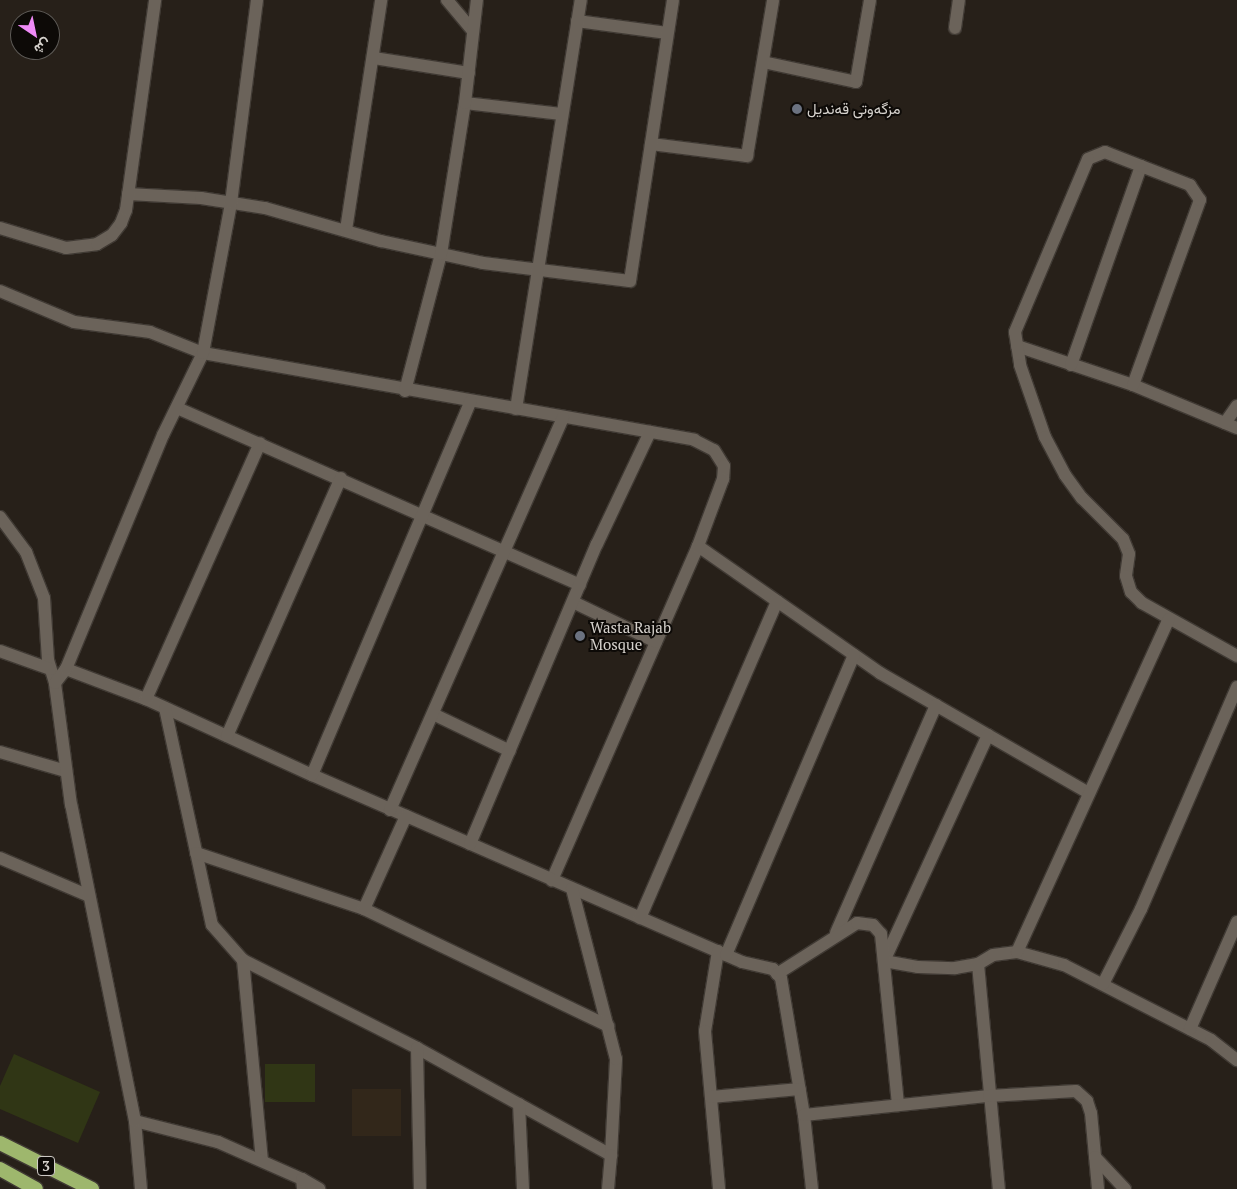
<!DOCTYPE html>
<html>
<head>
<meta charset="utf-8">
<style>
  body { margin:0 }
  #map { position:relative; width:1237px; height:1189px; overflow:hidden; background:#272019; font-family:"PT Serif",Vazirmatn,serif }
  div>[style] { position:absolute }
  .built>* { inset:0; background:#32271a; transform-origin:0 0 }
  .green>* { inset:0; background:#303615; transform-origin:0 0 }
  .roads { filter:drop-shadow(1px 0 #403a34) drop-shadow(-1px 0 #403a34) drop-shadow(0 1px #403a34) drop-shadow(0 -1px #403a34) }
  .minor>* { height:12px; margin:-6px; padding:0 6px; transform-origin:6px; border-radius:6px; background:#6b635a }
  .trunk>* { height:14px; margin:-7px; padding:0 7px; transform-origin:7px; border-radius:7px; background:#9eb76d }
  .dots>* { width:14px; height:14px; translate:-50% -50%; box-sizing:border-box; border:2px solid #0d0a07; border-radius:50% }
  span { translate:-50% -50%; white-space:nowrap; text-align:center; line-height:1.15; -webkit-text-stroke:4px #0d0a07; paint-order:stroke }
  .shield-label span { padding:1px 4px; background:#0d0a07; border:1px solid; border-radius:4px; -webkit-text-stroke-width:0 }
  .shield-label { font-size:14px; color:#d6d2cd; font-weight:700 }
  .poi-label { font-size:15px; color:#d6d2cd }
  .left { translate:0 -50%; text-align:left }
  .north { position:absolute; left:10px; top:10px; width:50px; height:50px; box-sizing:border-box; background:#0d0a07; border:1px solid #5d5a56; border-radius:50%; rotate:146deg; font-size:14px; font-weight:700; line-height:20px; text-align:center; color:#d6d2cd }
  .north::after { content:''; display:block; margin:auto; width:18px; height:22px; background:#ef8bf7; clip-path:polygon(50% 0,100% 100%,50% 72%,0 100%) }
</style>
</head>
<body>
<div id="map">
  <div class="built">
    <i style="left:401px;top:1089px;width:47px;height:49px;rotate:90deg"></i>
  </div>
  <div class="green">
    <i style="clip-path:polygon(14px 1054px,100px 1092px,78px 1143px,0 1109px,0 1086px)"></i>
    <i style="left:265px;top:1064px;width:50px;height:38px"></i>
  </div>
  <div class="roads">
    <div class="minor">
      <i style="left:447px;top:0;width:40px;rotate:50deg"></i>
      <i style="left:577px;top:21px;width:91px;rotate:7.6deg"></i>
      <i style="left:955px;top:28px;width:28px;rotate:-82deg"></i>
      <i style="left:374px;top:58px;width:96px;rotate:9deg"></i>
      <i style="left:763px;top:62px;width:95px;rotate:12.1deg"></i>
      <i style="left:856px;top:82px;width:83px;rotate:-80.3deg"></i>
      <i style="left:465px;top:103px;width:97px;rotate:6.5deg"></i>
      <i style="left:651px;top:144px;width:97px;rotate:7.1deg"></i>
      <i style="left:747px;top:156px;width:158px;rotate:-80.5deg"></i>
      <i style="left:128px;top:194px;width:73px;rotate:3.1deg"></i>
      <i style="left:201px;top:198px;width:65px;rotate:8.9deg"></i>
      <i style="left:265px;top:208px;width:121px;rotate:15.9deg"></i>
      <i style="left:381px;top:241px;width:104px;rotate:12.2deg"></i>
      <i style="left:483px;top:263px;width:148px;rotate:7deg"></i>
      <i style="left:630px;top:281px;width:284px;rotate:-81.3deg"></i>
      <i style="left:0;top:228px;width:69px;rotate:16.9deg"></i>
      <i style="left:66px;top:248px;width:31px;rotate:-7deg"></i>
      <i style="left:97px;top:244px;width:17px;rotate:-31deg"></i>
      <i style="left:112px;top:235px;width:15px;rotate:-53deg"></i>
      <i style="left:121px;top:223px;width:14px;rotate:-69deg"></i>
      <i style="left:126px;top:210px;width:212px;rotate:-82.1deg"></i>
      <i style="left:346px;top:230px;width:233px;rotate:-81.3deg"></i>
      <i style="left:0;top:291px;width:80px;rotate:22.7deg"></i>
      <i style="left:74px;top:322px;width:77px;rotate:7.5deg"></i>
      <i style="left:150px;top:332px;width:57px;rotate:21.6deg"></i>
      <i style="left:203px;top:353px;width:499px;rotate:10deg"></i>
      <i style="left:694px;top:440px;width:22px;rotate:27deg"></i>
      <i style="left:714px;top:450px;width:19px;rotate:58deg"></i>
      <i style="left:724px;top:466px;width:13px;rotate:94deg"></i>
      <i style="left:723px;top:479px;width:72px;rotate:110.5deg"></i>
      <i style="left:698px;top:546px;width:365px;rotate:113.6deg"></i>
      <i style="left:1017px;top:346px;width:122px;rotate:18.6deg"></i>
      <i style="left:1133px;top:385px;width:113px;rotate:22.5deg"></i>
      <i style="left:1071px;top:365px;width:211px;rotate:-70.6deg"></i>
      <i style="left:1133px;top:385px;width:197px;rotate:-70.1deg"></i>
      <i style="left:1200px;top:200px;width:18px;rotate:-124deg"></i>
      <i style="left:1190px;top:185px;width:91px;rotate:-158.8deg"></i>
      <i style="left:1105px;top:152px;width:18px;rotate:158deg"></i>
      <i style="left:1088px;top:159px;width:188px;rotate:112.9deg"></i>
      <i style="left:1015px;top:332px;width:33px;rotate:81deg"></i>
      <i style="left:1020px;top:365px;width:76px;rotate:70.9deg"></i>
      <i style="left:1045px;top:437px;width:43px;rotate:62.2deg"></i>
      <i style="left:1065px;top:475px;width:29px;rotate:54deg"></i>
      <i style="left:1082px;top:498px;width:58px;rotate:45deg"></i>
      <i style="left:1123px;top:539px;width:16px;rotate:68deg"></i>
      <i style="left:1129px;top:554px;width:22px;rotate:98deg"></i>
      <i style="left:1126px;top:576px;width:17px;rotate:73deg"></i>
      <i style="left:1131px;top:592px;width:16px;rotate:45deg"></i>
      <i style="left:1142px;top:603px;width:109px;rotate:29.2deg"></i>
      <i style="left:405px;top:391px;width:142px;rotate:-75.3deg"></i>
      <i style="left:441px;top:254px;width:153px;rotate:-81deg"></i>
      <i style="left:465px;top:103px;width:104px;rotate:-83.4deg"></i>
      <i style="left:177px;top:408px;width:440px;rotate:23.7deg"></i>
      <i style="left:516px;top:409px;width:414px;rotate:-81deg"></i>
      <i style="left:1225px;top:423px;width:21px;rotate:-55deg"></i>
      <i style="left:0;top:517px;width:44px;rotate:53.4deg"></i>
      <i style="left:26px;top:552px;width:49px;rotate:68.6deg"></i>
      <i style="left:44px;top:598px;width:62px;rotate:86.3deg"></i>
      <i style="left:48px;top:660px;width:24px;rotate:73deg"></i>
      <i style="left:698px;top:546px;width:222px;rotate:34.9deg"></i>
      <i style="left:880px;top:673px;width:241px;rotate:29.9deg"></i>
      <i style="left:573px;top:602px;width:92px;rotate:25.7deg"></i>
      <i style="left:0;top:651px;width:53px;rotate:19.8deg"></i>
      <i style="left:66px;top:669px;width:85px;rotate:20.6deg"></i>
      <i style="left:146px;top:699px;width:183px;rotate:24.6deg"></i>
      <i style="left:312px;top:775px;width:469px;rotate:23.5deg"></i>
      <i style="left:742px;top:962px;width:32px;rotate:13deg"></i>
      <i style="left:773px;top:969px;width:12px;rotate:48deg"></i>
      <i style="left:781px;top:978px;width:139px;rotate:80.5deg"></i>
      <i style="left:804px;top:1115px;width:74px;rotate:83.8deg"></i>
      <i style="left:146px;top:699px;width:280px;rotate:-66deg"></i>
      <i style="left:165px;top:708px;width:222px;rotate:77.8deg"></i>
      <i style="left:212px;top:925px;width:47px;rotate:48.5deg"></i>
      <i style="left:243px;top:960px;width:195px;rotate:26.8deg"></i>
      <i style="left:417px;top:1048px;width:222px;rotate:28.9deg"></i>
      <i style="left:611px;top:1155px;width:96px;rotate:-87deg"></i>
      <i style="left:616px;top:1059px;width:176px;rotate:-104.5deg"></i>
      <i style="left:433px;top:714px;width:85px;rotate:25.7deg"></i>
      <i style="left:988px;top:735px;width:249px;rotate:114.7deg"></i>
      <i style="left:884px;top:961px;width:35px;rotate:10deg"></i>
      <i style="left:918px;top:967px;width:37px;rotate:2deg"></i>
      <i style="left:955px;top:968px;width:23px;rotate:-10deg"></i>
      <i style="left:978px;top:964px;width:17px;rotate:-31deg"></i>
      <i style="left:993px;top:955px;width:24px;rotate:-7deg"></i>
      <i style="left:1017px;top:952px;width:49px;rotate:15.5deg"></i>
      <i style="left:1064px;top:965px;width:165px;rotate:27deg"></i>
      <i style="left:1211px;top:1040px;width:33px;rotate:38deg"></i>
      <i style="left:227px;top:736px;width:282px;rotate:-66.2deg"></i>
      <i style="left:0;top:752px;width:69px;rotate:16.1deg"></i>
      <i style="left:312px;top:775px;width:406px;rotate:-67deg"></i>
      <i style="left:390px;top:810px;width:429px;rotate:-66.2deg"></i>
      <i style="left:470px;top:844px;width:326px;rotate:-67.1deg"></i>
      <i style="left:597px;top:544px;width:124px;rotate:-64.7deg"></i>
      <i style="left:196px;top:853px;width:177px;rotate:18.4deg"></i>
      <i style="left:364px;top:909px;width:271px;rotate:25.6deg"></i>
      <i style="left:0;top:858px;width:97px;rotate:23.1deg"></i>
      <i style="left:364px;top:909px;width:102px;rotate:-65.7deg"></i>
      <i style="left:640px;top:918px;width:345px;rotate:-66.6deg"></i>
      <i style="left:836px;top:933px;width:249px;rotate:-66.3deg"></i>
      <i style="left:718px;top:951px;width:81px;rotate:99.2deg"></i>
      <i style="left:705px;top:1031px;width:159px;rotate:84.9deg"></i>
      <i style="left:1017px;top:952px;width:366px;rotate:-65.5deg"></i>
      <i style="left:726px;top:955px;width:326px;rotate:-66.9deg"></i>
      <i style="left:243px;top:960px;width:201px;rotate:84.6deg"></i>
      <i style="left:978px;top:964px;width:226px;rotate:84.7deg"></i>
      <i style="left:777px;top:974px;width:95px;rotate:-32.5deg"></i>
      <i style="left:857px;top:923px;width:16px;rotate:7deg"></i>
      <i style="left:873px;top:925px;width:12px;rotate:48deg"></i>
      <i style="left:881px;top:934px;width:172px;rotate:84.3deg"></i>
      <i style="left:1103px;top:984px;width:84px;rotate:-63.1deg"></i>
      <i style="left:1141px;top:909px;width:242px;rotate:-66.6deg"></i>
      <i style="left:1190px;top:1029px;width:117px;rotate:-66.3deg"></i>
      <i style="left:417px;top:1048px;width:141px;rotate:88.8deg"></i>
      <i style="left:711px;top:1097px;width:89px;rotate:-5.1deg"></i>
      <i style="left:519px;top:1104px;width:85px;rotate:87.3deg"></i>
      <i style="left:804px;top:1115px;width:186px;rotate:-5.9deg"></i>
      <i style="left:989px;top:1096px;width:87px;rotate:-3.3deg"></i>
      <i style="left:1076px;top:1091px;width:15px;rotate:42deg"></i>
      <i style="left:1087px;top:1101px;width:13px;rotate:72deg"></i>
      <i style="left:1091px;top:1113px;width:76px;rotate:84.7deg"></i>
      <i style="left:135px;top:1121px;width:86px;rotate:14.2deg"></i>
      <i style="left:218px;top:1142px;width:92px;rotate:23.8deg"></i>
      <i style="left:302px;top:1179px;width:10px;rotate:84deg"></i>
      <i style="left:1095px;top:1157px;width:44px;rotate:46.8deg"></i>
      <i style="left:302px;top:1179px;width:20px;rotate:30deg"></i>
      <i style="left:141px;top:1189px;width:68px;rotate:-95deg"></i>
      <i style="left:135px;top:1121px;width:322px;rotate:-101.4deg"></i>
      <i style="left:71px;top:805px;width:123px;rotate:-97.5deg"></i>
      <i style="left:55px;top:683px;width:18px;rotate:-52deg"></i>
      <i style="left:66px;top:669px;width:253px;rotate:-67.5deg"></i>
      <i style="left:163px;top:435px;width:91px;rotate:-64deg"></i>
      <i style="left:203px;top:353px;width:153px;rotate:-79.4deg"></i>
      <i style="left:231px;top:203px;width:205px;rotate:-82.7deg"></i>
      <i style="left:608px;top:1189px;width:34px;rotate:-85deg"></i>
    </div>
    <div class="trunk">
      <i style="left:0;top:1143px;width:103px;rotate:26.6deg"></i>
      <i style="left:0;top:1169px;width:41px;rotate:29.1deg"></i>
    </div>
  </div>
  <div class="dots">
    <i style="left:797px;top:109px;background:#6b7280"></i>
    <i style="left:580px;top:636px;background:#6b7280"></i>
  </div>
  <div class="shield-label">
    <span style="left:46px;top:1166px">3</span>
  </div>
  <div class="poi-label">
    <span class="left" style="left:807px;top:109px">مزگەوتی قەندیل</span>
    <span class="left" style="left:590px;top:636px">Wasta Rajab<br>Mosque</span>
  </div>
  <div class="north">ش</div>
</div>
</body>
</html>
